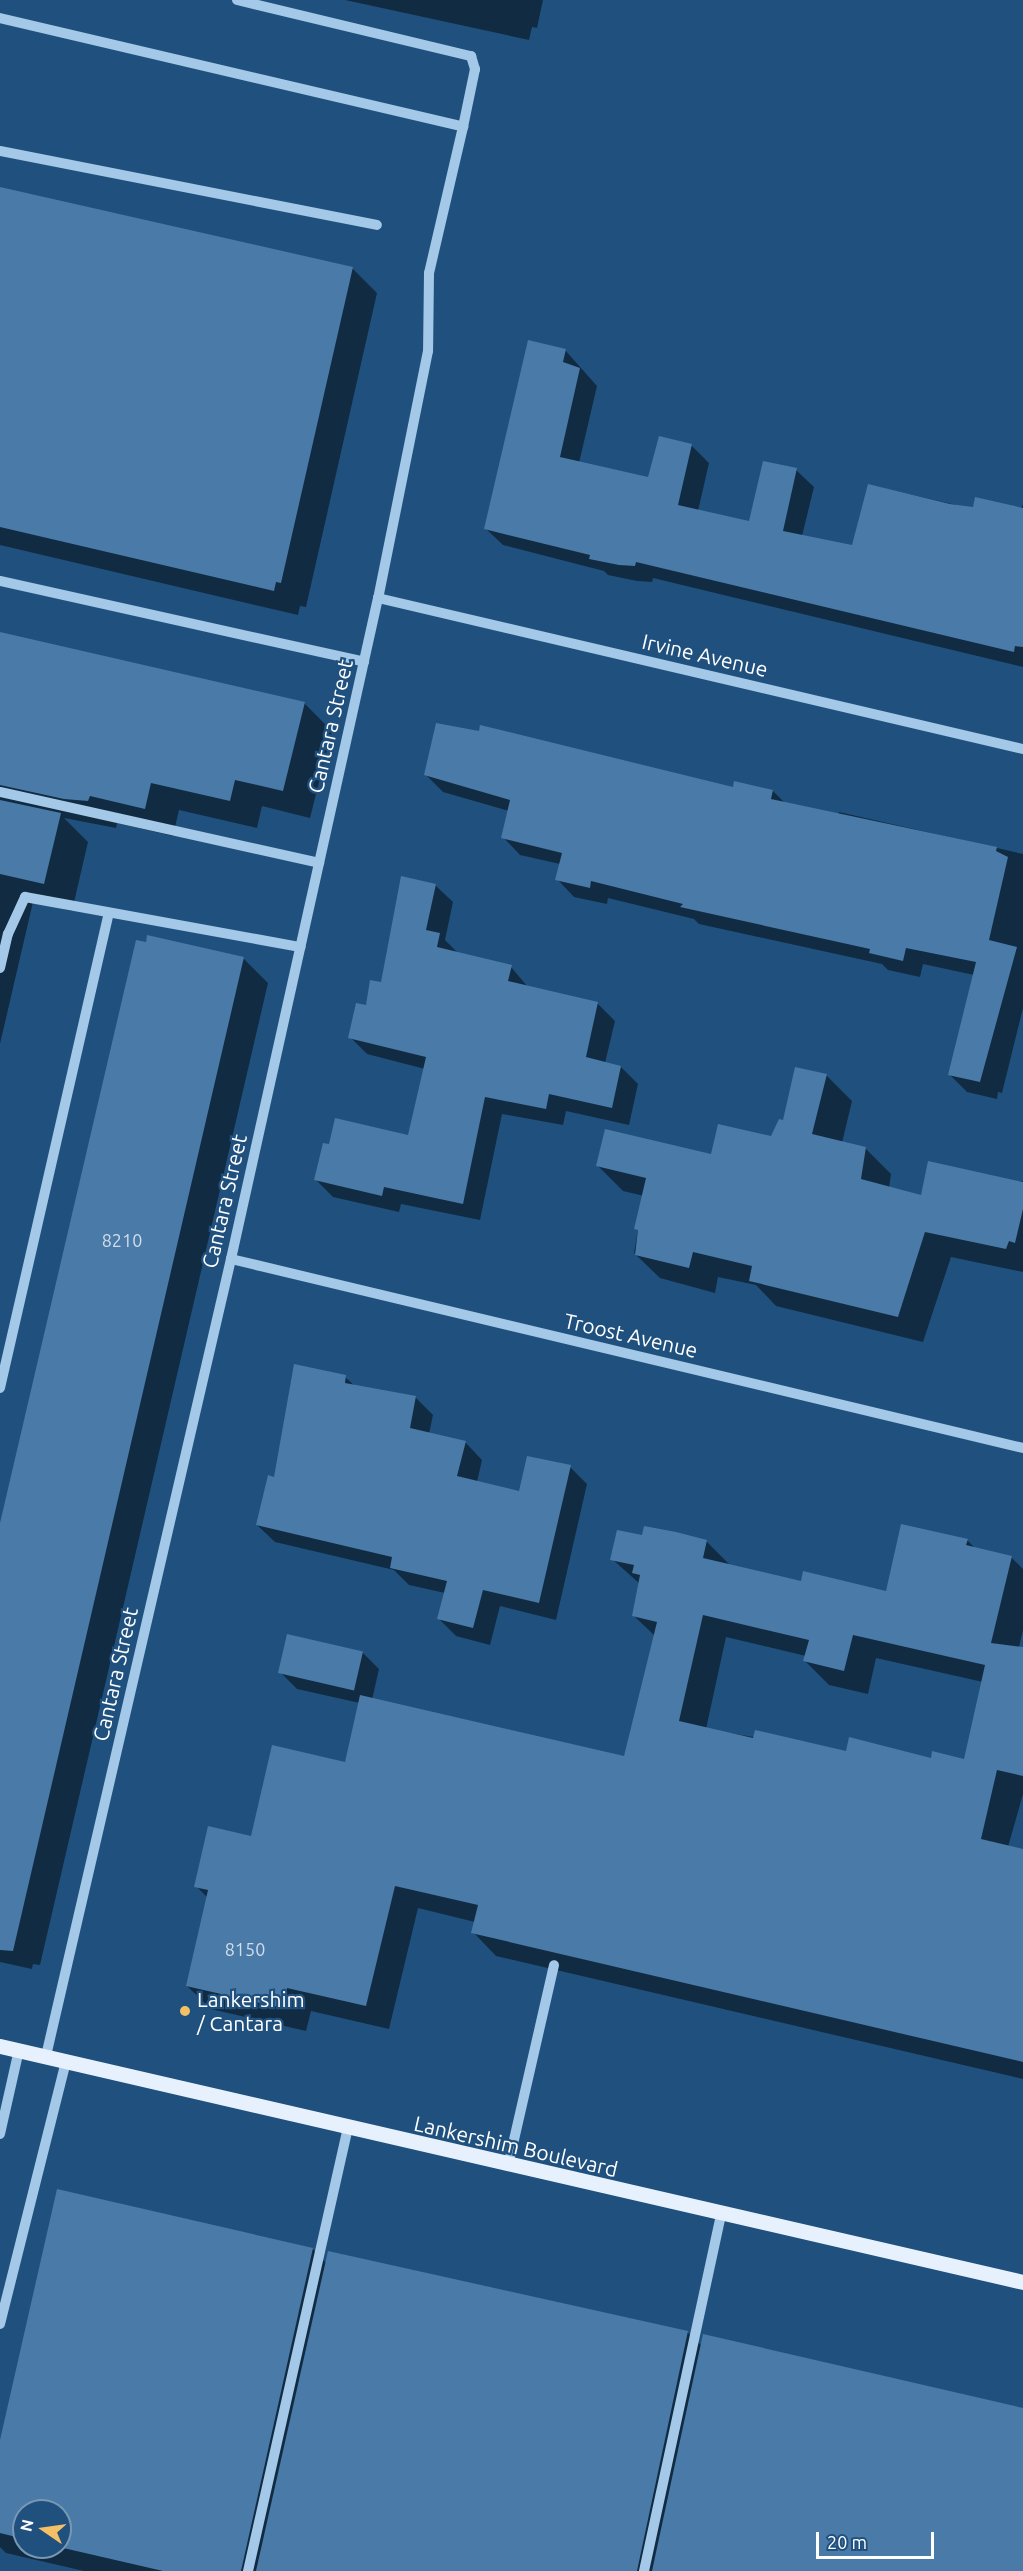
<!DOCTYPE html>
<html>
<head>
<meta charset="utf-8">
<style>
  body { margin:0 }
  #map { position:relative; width:1023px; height:2571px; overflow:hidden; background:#20517e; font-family:Ubuntu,sans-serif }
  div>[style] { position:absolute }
  .shadow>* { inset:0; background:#0007 }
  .building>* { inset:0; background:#497aa8; transform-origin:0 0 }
  .minor>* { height:10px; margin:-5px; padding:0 5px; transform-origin:5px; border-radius:5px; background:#a4c8e7 }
  .major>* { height:15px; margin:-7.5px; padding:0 7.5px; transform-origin:7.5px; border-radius:7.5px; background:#e6f1fd }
  .dots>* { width:16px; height:16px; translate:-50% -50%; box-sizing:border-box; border:3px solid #20517e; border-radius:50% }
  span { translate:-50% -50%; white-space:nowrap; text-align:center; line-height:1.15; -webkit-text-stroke:4.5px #20517e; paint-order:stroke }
  .number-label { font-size:18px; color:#d2dee9 }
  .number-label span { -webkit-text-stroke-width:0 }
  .street-label { font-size:21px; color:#fff }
  .poi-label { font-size:21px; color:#fff }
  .left { translate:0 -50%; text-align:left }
  .north { position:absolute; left:12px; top:2499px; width:60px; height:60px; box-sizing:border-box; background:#20517e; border:2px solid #7997b2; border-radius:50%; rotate:283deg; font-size:16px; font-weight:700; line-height:24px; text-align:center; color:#fff }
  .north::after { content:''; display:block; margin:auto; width:21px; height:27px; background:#f4c065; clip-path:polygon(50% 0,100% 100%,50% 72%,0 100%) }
  .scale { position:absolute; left:816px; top:2532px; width:118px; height:27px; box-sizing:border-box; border:3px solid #fff; border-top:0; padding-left:8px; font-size:18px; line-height:21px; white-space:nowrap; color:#fff; -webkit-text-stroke:4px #20517e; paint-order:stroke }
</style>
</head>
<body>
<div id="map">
  <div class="shadow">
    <i style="clip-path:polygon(345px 0,543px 0,537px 28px,532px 27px,529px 40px)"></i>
    <i style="clip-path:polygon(0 188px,352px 268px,377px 293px,306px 607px,300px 606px,298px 615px,0 545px)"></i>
    <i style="clip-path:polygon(565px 350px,597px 386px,579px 463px,649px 479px,692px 446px,709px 463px,698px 511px,750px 523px,796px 470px,814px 487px,802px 536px,853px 547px,869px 485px,974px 509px,1021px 509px,1023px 504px,1023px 667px,653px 578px,652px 582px,637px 581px,608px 575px,604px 571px,503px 545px,485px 528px)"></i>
    <i style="clip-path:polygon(0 634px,304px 703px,332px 731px,310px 818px,262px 806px,257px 828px,179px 810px,173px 836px,117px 823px,116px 828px,64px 818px,88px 842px,72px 911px,33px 902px,0 1044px)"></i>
    <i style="clip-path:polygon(426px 775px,773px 791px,786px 804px,838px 816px,839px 812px,1023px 854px,1023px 1008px,1002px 1093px,998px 1092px,997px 1099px,967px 1092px,950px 1075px,974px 975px,923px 964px,920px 977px,888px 970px,882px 964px,699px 924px,694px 919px,608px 898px,607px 904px,574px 897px,557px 879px,560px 864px,520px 855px,503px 837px,509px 811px,443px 792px)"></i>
    <i style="clip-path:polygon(435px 885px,453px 902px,445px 940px,457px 952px,511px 967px,528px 987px,598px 1004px,615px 1021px,605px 1063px,621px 1067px,638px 1084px,629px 1125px,566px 1111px,563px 1125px,502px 1114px,480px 1220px,401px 1204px,399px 1212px,333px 1197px,316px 1180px,330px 1146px,409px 1137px,425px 1069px,367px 1054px,350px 1037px)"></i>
    <i style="clip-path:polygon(243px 958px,268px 983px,40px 1965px,33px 1964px,32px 1969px,0 1962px,0 1530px)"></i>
    <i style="clip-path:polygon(826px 1075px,852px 1101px,842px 1143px,865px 1148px,891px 1174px,889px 1188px,922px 1197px,1023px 1181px,1023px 1272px,951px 1257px,923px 1342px,776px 1306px,756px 1285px,718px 1277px,715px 1293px,660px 1278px,634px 1253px,644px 1196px,623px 1191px,597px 1165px,712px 1156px,772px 1138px)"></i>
    <i style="clip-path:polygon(345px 1377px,355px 1386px,415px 1397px,433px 1415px,429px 1434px,465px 1442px,482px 1460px,477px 1482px,520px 1492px,570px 1467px,587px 1484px,556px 1620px,500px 1606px,490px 1645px,456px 1636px,439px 1619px,445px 1593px,409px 1585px,394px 1570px,275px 1542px,257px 1525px,275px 1478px)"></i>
    <i style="clip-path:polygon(evenodd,643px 1537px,706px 1541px,730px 1565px,802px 1583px,887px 1593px,967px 1540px,976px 1549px,1011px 1557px,1023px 1569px,1023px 1630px,1018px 1651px,1023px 1652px,1023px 1794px,1008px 1847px,1023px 1851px,1023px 2079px,496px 1956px,473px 1932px,475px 1922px,418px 1908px,389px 2029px,311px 2011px,306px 2031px,211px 2009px,187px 1986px,208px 1898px,196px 1886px,346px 1764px,360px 1703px,297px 1689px,280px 1672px,362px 1652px,379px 1669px,372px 1700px,625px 1758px,655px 1636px,634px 1616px,640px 1584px,612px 1559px,643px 1537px,726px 1637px,806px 1656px,805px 1661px,829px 1685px,868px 1694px,876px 1658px,983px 1682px,965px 1761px,847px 1753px,706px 1729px,726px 1637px)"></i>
    <i style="clip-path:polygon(evenodd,313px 2249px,327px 2264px,687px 2332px,702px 2346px,1023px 2413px,1023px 2571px,84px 2571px,6px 2553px,0 2547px,0 2446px,313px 2249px,24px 2511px,60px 2511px,60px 2547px,24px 2547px,24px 2511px)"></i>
  </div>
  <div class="building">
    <i style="clip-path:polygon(0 187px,353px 267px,281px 583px,276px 582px,274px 591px,0 527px)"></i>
    <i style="clip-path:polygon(528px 340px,566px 349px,563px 362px,580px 368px,560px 457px,648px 477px,659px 436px,692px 444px,678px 505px,749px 521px,763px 461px,797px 468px,783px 531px,852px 545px,868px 484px,950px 504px,973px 507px,975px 497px,1023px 508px,1023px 647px,1015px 646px,1014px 652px,636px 562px,635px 566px,619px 565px,589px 559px,590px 555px,484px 529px)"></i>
    <i style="clip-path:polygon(0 632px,305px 702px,283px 791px,235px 780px,230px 801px,151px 783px,145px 809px,90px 796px,88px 801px,64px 799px,0 785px)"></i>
    <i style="clip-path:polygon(436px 723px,479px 731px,480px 725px,733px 787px,734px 781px,773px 790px,771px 799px,997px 847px,996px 851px,1008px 857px,989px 940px,1017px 947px,980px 1082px,948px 1075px,976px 962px,906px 948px,903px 961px,869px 953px,870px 949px,680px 907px,683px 904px,591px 881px,590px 888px,555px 880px,562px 853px,501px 838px,510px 800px,424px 775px)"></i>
    <i style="clip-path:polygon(0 800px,61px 813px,44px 884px,0 874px)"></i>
    <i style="clip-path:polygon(401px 876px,436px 884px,426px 930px,440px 933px,437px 947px,512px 965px,508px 981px,598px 1002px,586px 1057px,621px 1066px,612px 1108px,549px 1094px,546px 1109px,485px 1097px,463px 1204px,384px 1187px,382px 1196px,314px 1180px,323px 1143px,329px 1144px,335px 1118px,408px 1135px,426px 1057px,348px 1038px,356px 1003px,366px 1005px,370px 980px,381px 982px)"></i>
    <i style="clip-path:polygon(147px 935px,244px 957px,13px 1951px,0 1950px,0 1523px,136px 940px,146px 942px)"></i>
    <i style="clip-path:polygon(795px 1067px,827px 1074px,812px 1134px,866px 1147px,861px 1179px,921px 1195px,928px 1161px,1023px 1182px,1023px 1209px,1015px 1243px,1009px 1241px,1006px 1249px,925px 1232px,898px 1317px,749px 1281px,752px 1266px,693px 1252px,689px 1268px,635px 1255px,638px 1230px,634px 1229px,646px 1178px,596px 1166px,605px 1129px,711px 1154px,718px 1124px,771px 1136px,779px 1119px,783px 1120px)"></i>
    <i style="clip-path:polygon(294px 1364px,346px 1375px,345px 1383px,416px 1396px,410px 1428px,466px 1441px,457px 1476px,519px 1491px,527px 1456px,571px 1465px,539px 1603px,483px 1590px,473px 1628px,437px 1619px,447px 1581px,390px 1568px,392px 1557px,256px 1525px,268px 1475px,274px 1477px)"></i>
    <i style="clip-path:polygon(evenodd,901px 1524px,968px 1539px,966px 1545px,1012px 1556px,991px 1643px,1023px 1647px,1023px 1776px,997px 1770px,981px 1839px,1023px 1849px,1023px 2062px,471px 1933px,478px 1905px,395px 1886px,366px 2006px,287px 1988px,283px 2008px,186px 1986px,208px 1890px,194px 1887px,208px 1826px,251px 1836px,272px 1745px,345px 1762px,360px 1695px,624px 1756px,657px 1622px,632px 1616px,640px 1575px,632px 1573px,634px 1565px,610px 1560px,617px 1530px,642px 1535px,644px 1526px,676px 1532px,707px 1540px,703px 1558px,801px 1581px,803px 1571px,886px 1591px,901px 1524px,703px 1615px,809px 1640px,803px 1661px,844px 1671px,853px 1635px,985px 1665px,964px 1759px,932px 1751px,931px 1758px,849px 1737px,846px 1751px,755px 1730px,753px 1738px,679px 1721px,703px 1615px)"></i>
    <i style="left:287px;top:1634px;width:78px;height:40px;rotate:13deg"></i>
    <i style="clip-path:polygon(57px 2189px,313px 2248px,241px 2571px,163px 2571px,59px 2547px,60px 2511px,24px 2511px,24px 2539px,0 2533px,0 2440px)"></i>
    <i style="clip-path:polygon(328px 2251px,688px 2331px,637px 2571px,256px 2571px)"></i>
    <i style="clip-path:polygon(703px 2334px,1023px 2408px,1023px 2571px,652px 2571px)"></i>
  </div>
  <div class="minor">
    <i style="left:237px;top:0;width:241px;rotate:13.5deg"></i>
    <i style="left:471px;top:56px;width:14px;rotate:73deg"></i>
    <i style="left:475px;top:69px;width:59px;rotate:101.7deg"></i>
    <i style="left:0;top:18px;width:476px;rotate:13.2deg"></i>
    <i style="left:463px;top:127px;width:150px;rotate:103.1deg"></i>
    <i style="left:429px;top:273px;width:78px;rotate:90.7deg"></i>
    <i style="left:428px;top:351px;width:252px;rotate:101.4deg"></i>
    <i style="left:378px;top:598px;width:677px;rotate:102.54deg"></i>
    <i style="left:231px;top:1259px;width:818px;rotate:103.07deg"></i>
    <i style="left:0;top:151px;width:384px;rotate:11.1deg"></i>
    <i style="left:0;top:581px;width:373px;rotate:12.5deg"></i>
    <i style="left:378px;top:598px;width:662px;rotate:13.18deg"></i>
    <i style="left:0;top:792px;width:327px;rotate:12.5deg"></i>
    <i style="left:0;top:968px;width:35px;rotate:-77deg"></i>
    <i style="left:8px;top:934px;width:41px;rotate:-65.3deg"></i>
    <i style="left:25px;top:897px;width:280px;rotate:10.3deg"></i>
    <i style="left:231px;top:1259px;width:814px;rotate:13.42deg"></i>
    <i style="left:0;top:1388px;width:487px;rotate:-77.1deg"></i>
    <i style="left:0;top:2134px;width:86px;rotate:-77.3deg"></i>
    <i style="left:508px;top:2166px;width:206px;rotate:-77.1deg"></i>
    <i style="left:0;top:2324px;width:271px;rotate:-75.9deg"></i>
    <i style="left:248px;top:2571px;width:453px;rotate:-77.3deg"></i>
    <i style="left:644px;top:2571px;width:365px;rotate:-77.8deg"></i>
  </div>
  <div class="major">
    <i style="left:0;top:2046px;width:1050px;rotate:12.99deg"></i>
  </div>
  <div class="dots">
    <i style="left:185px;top:2011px;background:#f4c065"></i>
  </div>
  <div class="number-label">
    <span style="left:122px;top:1240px">8210</span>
    <span style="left:245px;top:1949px">8150</span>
  </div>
  <div class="street-label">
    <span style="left:705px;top:655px;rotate:13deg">Irvine Avenue</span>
    <span style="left:330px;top:726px;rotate:-77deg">Cantara Street</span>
    <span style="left:224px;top:1201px;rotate:-77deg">Cantara Street</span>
    <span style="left:631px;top:1335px;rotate:13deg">Troost Avenue</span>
    <span style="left:115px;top:1674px;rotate:-77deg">Cantara Street</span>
    <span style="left:516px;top:2146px;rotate:13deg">Lankershim Boulevard</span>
  </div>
  <div class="poi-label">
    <span class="left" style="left:197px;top:2011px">Lankershim<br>/ Cantara</span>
  </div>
  <div class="north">N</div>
  <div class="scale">20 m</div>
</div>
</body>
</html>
